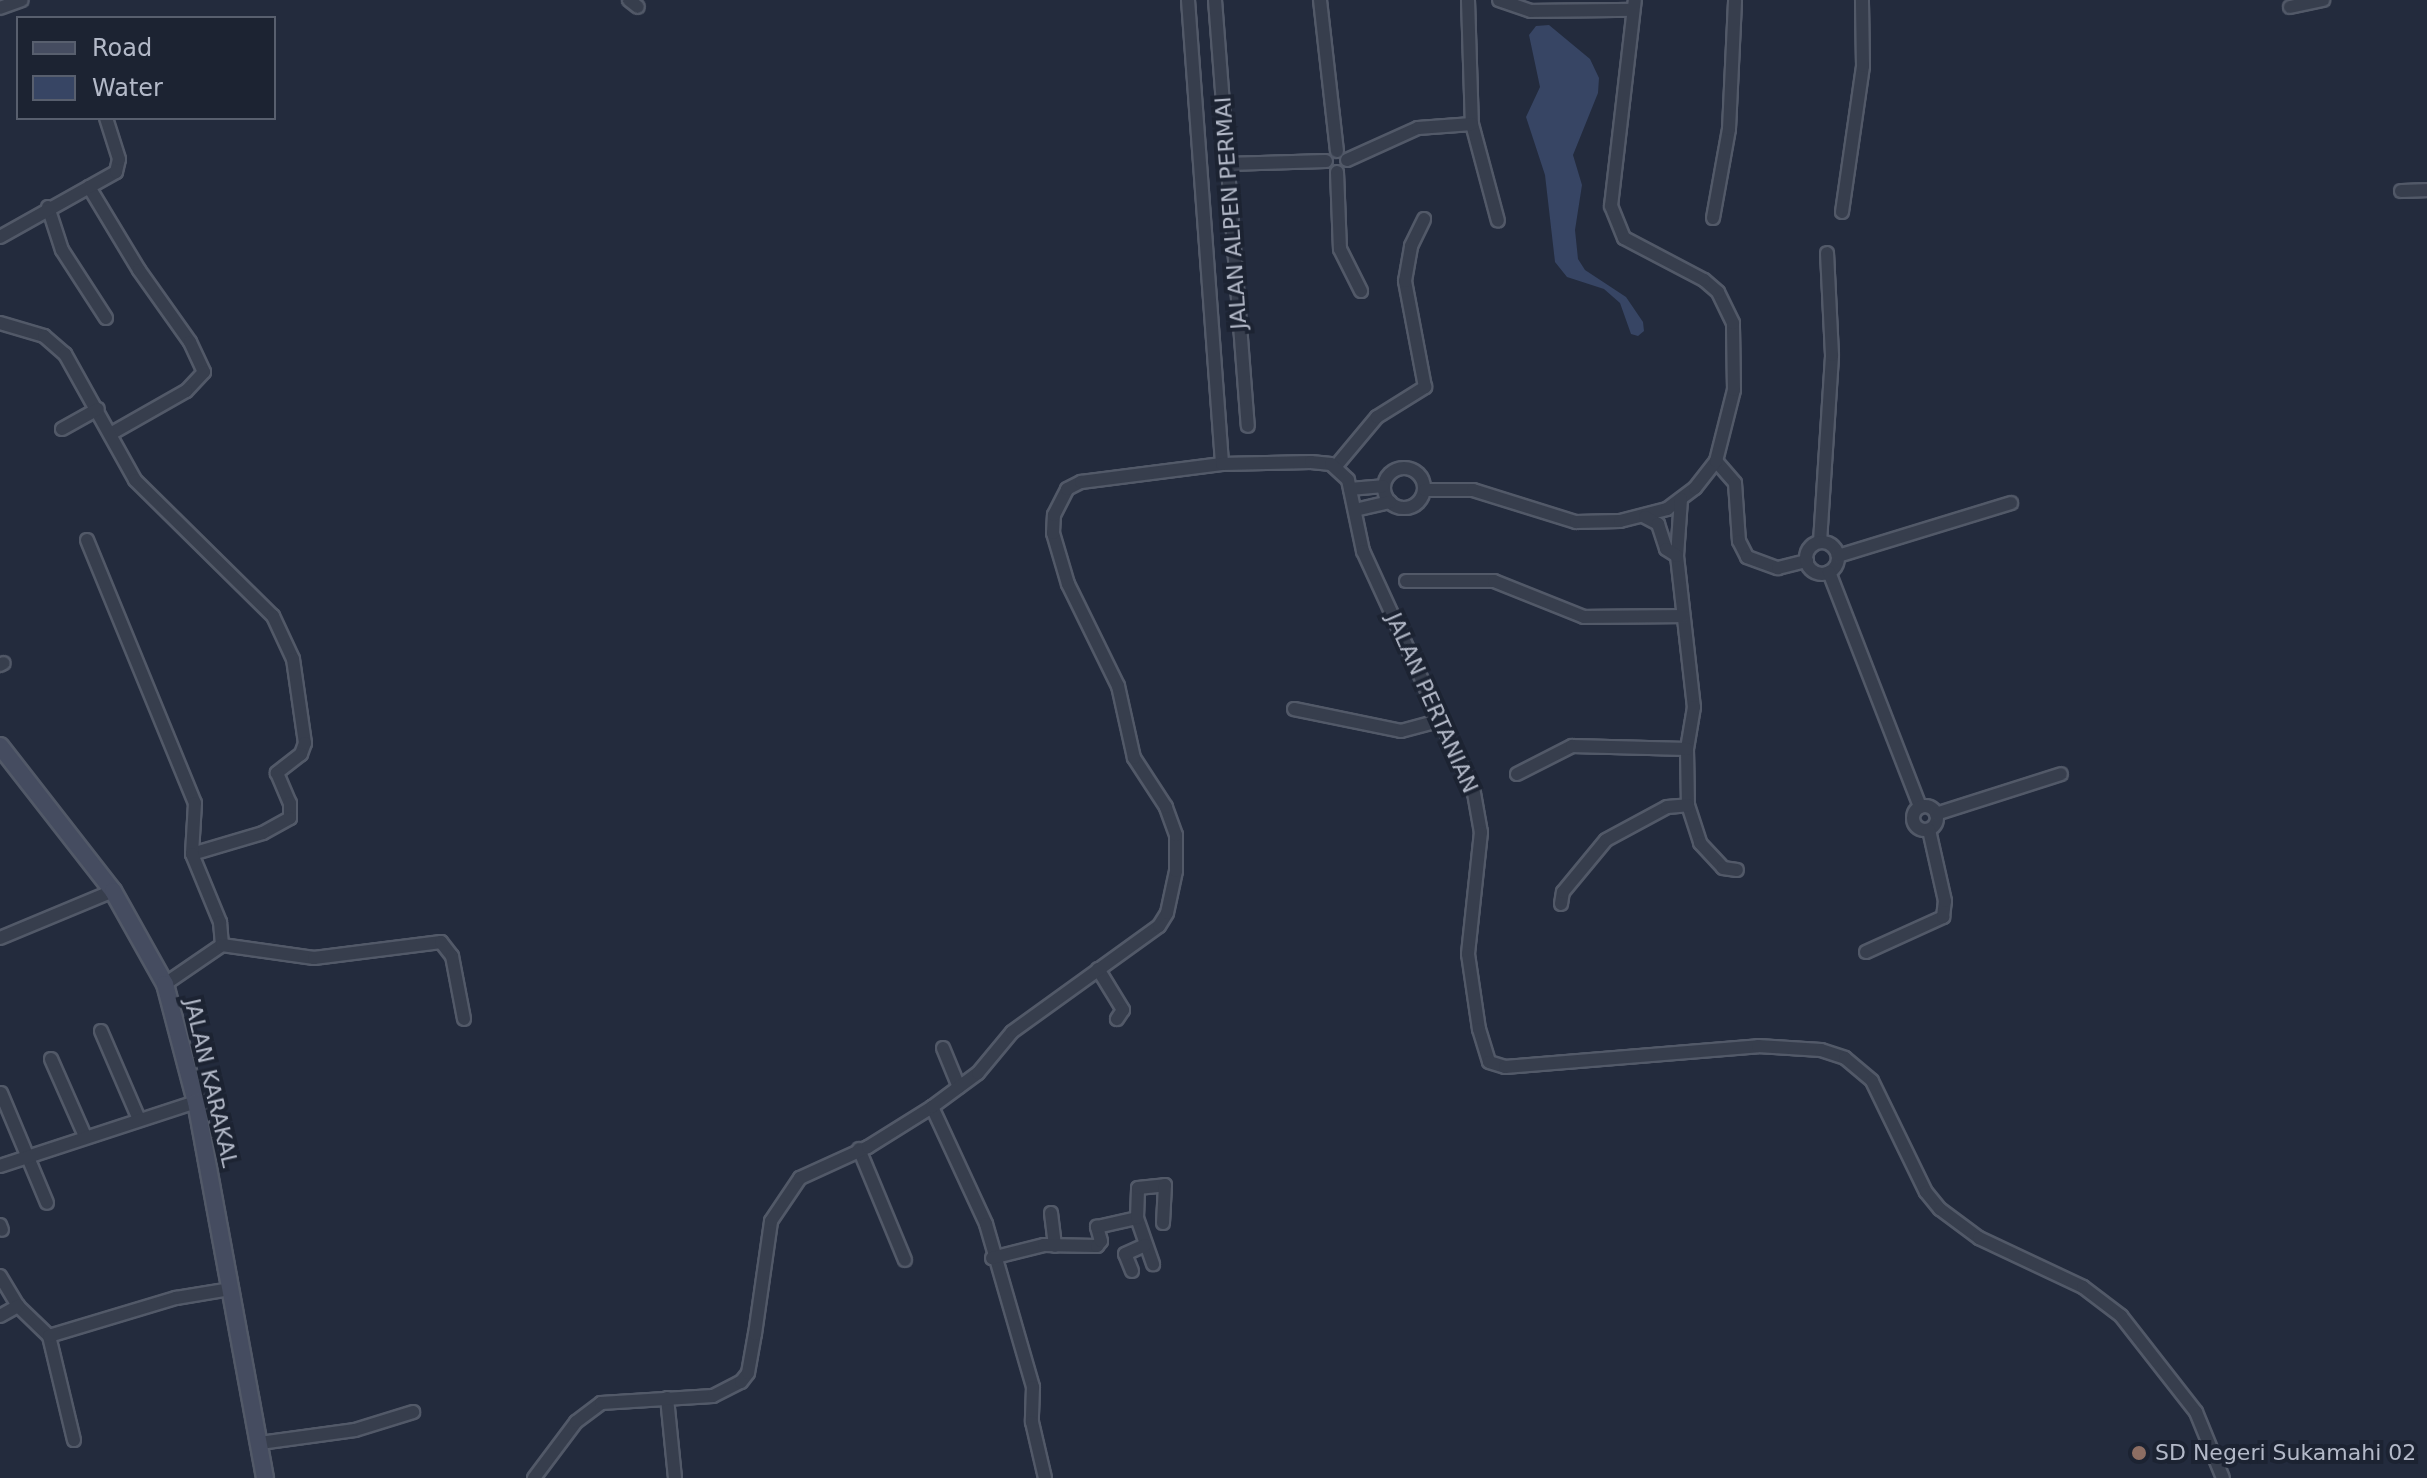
<!DOCTYPE html>
<html>
<head>
<meta charset="utf-8">
<style>
  body { margin:0 }
  #map { position:relative; width:2427px; height:1478px; overflow:hidden; background:#232b3d; font-family:"DejaVu Sans",sans-serif }
  div>[style] { position:absolute }
  .water>* { inset:0; background:#374564 }
  .roads { filter:drop-shadow(2px 0 #525968) drop-shadow(-2px 0 #525968) drop-shadow(0 2px #525968) drop-shadow(0 -2px #525968) }
  .street>* { height:12px; margin:-6px; padding:0 6px; transform-origin:6px; border-radius:6px; background:#373e4d }
  .street>.ring { margin:-6px; padding:0; box-sizing:content-box; background:none; border:12px solid #373e4d; border-radius:50% }
  .secondary>* { height:16px; margin:-8px; padding:0 8px; transform-origin:8px; border-radius:8px; background:#454c60 }
  .dots>* { width:22px; height:22px; translate:-50% -50%; box-sizing:border-box; border:4px solid #1c2332; border-radius:50% }
  span { translate:-50% -50%; white-space:nowrap; text-align:center; line-height:1.15; -webkit-text-stroke:8px #1c2332; paint-order:stroke }
  .street-label { font-size:22px; color:#b3b9c8 }
  .poi-label { font-size:22px; color:#b3b9c8 }
  .left { translate:0 -50%; text-align:left }
  .legend { position:absolute; left:16px; top:16px; width:260px; height:104px; box-sizing:border-box; background:#1c2332; border:2px solid #585f6e; margin:0; padding:10px 14px; list-style:none; font-size:24px; color:#b3b9c8 }
  .legend li { display:flex; align-items:center; gap:16px; height:40px }
  .legend b { width:40px; border:2px solid #585f6e }
</style>
</head>
<body>
<div id="map">
  <div class="water">
    <i style="clip-path:polygon(1549px 25px,1590px 59px,1599px 78px,1598px 93px,1573px 155px,1582px 185px,1575px 230px,1578px 259px,1585px 270px,1626px 297px,1643px 322px,1644px 331px,1638px 336px,1631px 334px,1620px 303px,1604px 289px,1567px 277px,1555px 262px,1545px 175px,1526px 117px,1540px 87px,1529px 35px,1536px 26px)"></i>
  </div>
  <div class="roads">
    <div class="street">
      <i style="left:629px;top:0;width:11px;rotate:38deg"></i>
      <i style="left:1188px;top:0;width:465px;rotate:85.8deg"></i>
      <i style="left:1215px;top:0;width:427px;rotate:85.6deg"></i>
      <i style="left:1320px;top:0;width:152px;rotate:83.6deg"></i>
      <i style="left:1468px;top:0;width:124px;rotate:88.2deg"></i>
      <i style="left:1472px;top:124px;width:100px;rotate:75deg"></i>
      <i style="left:1499px;top:0;width:34px;rotate:19deg"></i>
      <i style="left:1531px;top:11px;width:102px;rotate:-0.6deg"></i>
      <i style="left:2290px;top:7px;width:34px;rotate:-12deg"></i>
      <i style="left:0;top:8px;width:23px;rotate:-20deg"></i>
      <i style="left:1347px;top:160px;width:78px;rotate:-24.3deg"></i>
      <i style="left:1418px;top:128px;width:54px;rotate:-4.2deg"></i>
      <i style="left:1227px;top:164px;width:99px;rotate:-1.7deg"></i>
      <i style="left:1337px;top:172px;width:77px;rotate:87.8deg"></i>
      <i style="left:1340px;top:249px;width:47px;rotate:63.4deg"></i>
      <i style="left:89px;top:187px;width:97px;rotate:58.9deg"></i>
      <i style="left:139px;top:270px;width:88px;rotate:54.7deg"></i>
      <i style="left:190px;top:342px;width:33px;rotate:65deg"></i>
      <i style="left:204px;top:372px;width:26px;rotate:133deg"></i>
      <i style="left:186px;top:391px;width:85px;rotate:150.4deg"></i>
      <i style="left:2401px;top:191px;width:26px;rotate:-2deg"></i>
      <i style="left:48px;top:207px;width:45px;rotate:72deg"></i>
      <i style="left:62px;top:250px;width:81px;rotate:57.1deg"></i>
      <i style="left:1842px;top:212px;width:148px;rotate:-81.8deg"></i>
      <i style="left:1863px;top:66px;width:66px;rotate:-90.9deg"></i>
      <i style="left:1713px;top:218px;width:90px;rotate:-79.8deg"></i>
      <i style="left:1729px;top:129px;width:129px;rotate:-87.3deg"></i>
      <i style="left:0;top:237px;width:133px;rotate:-29.3deg"></i>
      <i style="left:116px;top:172px;width:13px;rotate:-77deg"></i>
      <i style="left:119px;top:159px;width:43px;rotate:-107.6deg"></i>
      <i style="left:0;top:323px;width:46px;rotate:16.5deg"></i>
      <i style="left:44px;top:336px;width:28px;rotate:41deg"></i>
      <i style="left:65px;top:354px;width:144px;rotate:60.9deg"></i>
      <i style="left:135px;top:480px;width:194px;rotate:44.6deg"></i>
      <i style="left:273px;top:616px;width:47px;rotate:65.1deg"></i>
      <i style="left:293px;top:659px;width:85px;rotate:81.9deg"></i>
      <i style="left:305px;top:743px;width:12px;rotate:110deg"></i>
      <i style="left:301px;top:754px;width:31px;rotate:142deg"></i>
      <i style="left:277px;top:773px;width:33px;rotate:67deg"></i>
      <i style="left:290px;top:803px;width:15px;rotate:90deg"></i>
      <i style="left:290px;top:818px;width:31px;rotate:151deg"></i>
      <i style="left:263px;top:833px;width:74px;rotate:163.5deg"></i>
      <i style="left:62px;top:429px;width:41px;rotate:-29.1deg"></i>
      <i style="left:1716px;top:461px;width:29px;rotate:49deg"></i>
      <i style="left:1735px;top:483px;width:58px;rotate:86.1deg"></i>
      <i style="left:1739px;top:541px;width:18px;rotate:63deg"></i>
      <i style="left:1747px;top:557px;width:33px;rotate:20deg"></i>
      <i style="left:1778px;top:568px;width:30px;rotate:-14deg"></i>
      <i style="left:1336px;top:466px;width:64px;rotate:-50.1deg"></i>
      <i style="left:1377px;top:417px;width:57px;rotate:-32deg"></i>
      <i style="left:1425px;top:387px;width:108px;rotate:-100.7deg"></i>
      <i style="left:1405px;top:281px;width:36px;rotate:-80deg"></i>
      <i style="left:1411px;top:246px;width:30px;rotate:-64deg"></i>
      <i class="ring" style="left:1384px;top:468px;width:28px;height:28px"></i>
      <i style="left:1350px;top:489px;width:33px;rotate:-5deg"></i>
      <i style="left:1425px;top:490px;width:48px"></i>
      <i style="left:1473px;top:490px;width:108px;rotate:17.3deg"></i>
      <i style="left:1576px;top:522px;width:44px;rotate:-1.3deg"></i>
      <i style="left:1620px;top:521px;width:49px;rotate:-14.3deg"></i>
      <i style="left:1667px;top:509px;width:35px;rotate:-37deg"></i>
      <i style="left:1695px;top:488px;width:34px;rotate:-52deg"></i>
      <i style="left:1716px;top:461px;width:73px;rotate:-75.8deg"></i>
      <i style="left:1734px;top:390px;width:67px;rotate:-90.9deg"></i>
      <i style="left:1733px;top:323px;width:34px;rotate:-116deg"></i>
      <i style="left:1718px;top:292px;width:18px;rotate:-139deg"></i>
      <i style="left:1704px;top:280px;width:90px;rotate:-152.3deg"></i>
      <i style="left:1624px;top:238px;width:35px;rotate:-112deg"></i>
      <i style="left:1611px;top:206px;width:207px;rotate:-83.4deg"></i>
      <i style="left:1681px;top:499px;width:57px;rotate:94deg"></i>
      <i style="left:1677px;top:556px;width:152px;rotate:83.6deg"></i>
      <i style="left:1694px;top:707px;width:43px;rotate:99.5deg"></i>
      <i style="left:1687px;top:749px;width:56px;rotate:89deg"></i>
      <i style="left:1688px;top:805px;width:40px;rotate:72deg"></i>
      <i style="left:1700px;top:843px;width:34px;rotate:47deg"></i>
      <i style="left:1723px;top:868px;width:14px;rotate:8deg"></i>
      <i style="left:1355px;top:510px;width:36px;rotate:-13deg"></i>
      <i style="left:1645px;top:517px;width:15px;rotate:28deg"></i>
      <i style="left:1658px;top:524px;width:26px;rotate:72deg"></i>
      <i style="left:1666px;top:549px;width:13px;rotate:32deg"></i>
      <i style="left:87px;top:540px;width:284px;rotate:67.7deg"></i>
      <i style="left:195px;top:803px;width:51px;rotate:93.4deg"></i>
      <i style="left:192px;top:854px;width:74px;rotate:67.6deg"></i>
      <i style="left:220px;top:922px;width:23px;rotate:85deg"></i>
      <i style="left:222px;top:945px;width:69px;rotate:145.6deg"></i>
      <i style="left:1820px;top:542px;width:187px;rotate:-86.3deg"></i>
      <i style="left:1832px;top:355px;width:102px;rotate:-92.8deg"></i>
      <i class="ring" style="left:1806px;top:542px;width:20px;height:20px"></i>
      <i style="left:1838px;top:556px;width:181px;rotate:-17deg"></i>
      <i style="left:1829px;top:572px;width:252px;rotate:68.8deg"></i>
      <i style="left:1406px;top:581px;width:88px"></i>
      <i style="left:1494px;top:581px;width:97px;rotate:21.8deg"></i>
      <i style="left:1584px;top:617px;width:99px;rotate:-0.6deg"></i>
      <i style="left:0;top:665px;width:4px;rotate:-27deg"></i>
      <i style="left:1294px;top:709px;width:109px;rotate:11.6deg"></i>
      <i style="left:1401px;top:731px;width:42px;rotate:-15deg"></i>
      <i style="left:1517px;top:774px;width:62px;rotate:-27deg"></i>
      <i style="left:1572px;top:746px;width:115px;rotate:1.5deg"></i>
      <i class="ring" style="left:1913px;top:806px;width:12px;height:12px"></i>
      <i style="left:1936px;top:814px;width:131px;rotate:-17.7deg"></i>
      <i style="left:1561px;top:904px;width:12px;rotate:-81deg"></i>
      <i style="left:1563px;top:892px;width:67px;rotate:-50.4deg"></i>
      <i style="left:1606px;top:840px;width:69px;rotate:-28.4deg"></i>
      <i style="left:1667px;top:807px;width:21px;rotate:-5deg"></i>
      <i style="left:0;top:938px;width:122px;rotate:-22.6deg"></i>
      <i style="left:222px;top:945px;width:93px;rotate:8deg"></i>
      <i style="left:314px;top:958px;width:128px;rotate:-7.2deg"></i>
      <i style="left:441px;top:942px;width:18px;rotate:52deg"></i>
      <i style="left:452px;top:956px;width:64px;rotate:79.2deg"></i>
      <i style="left:1866px;top:952px;width:85px;rotate:-24.4deg"></i>
      <i style="left:1943px;top:917px;width:16px;rotate:-83deg"></i>
      <i style="left:1945px;top:901px;width:73px;rotate:-102.7deg"></i>
      <i style="left:1098px;top:969px;width:48px;rotate:58.6deg"></i>
      <i style="left:1123px;top:1010px;width:11px;rotate:124deg"></i>
      <i style="left:101px;top:1031px;width:94px;rotate:66.7deg"></i>
      <i style="left:943px;top:1048px;width:42px;rotate:67.7deg"></i>
      <i style="left:51px;top:1059px;width:84px;rotate:66.2deg"></i>
      <i style="left:1px;top:1093px;width:119px;rotate:67.3deg"></i>
      <i style="left:932px;top:1107px;width:129px;rotate:65.2deg"></i>
      <i style="left:986px;top:1224px;width:170px;rotate:73.9deg"></i>
      <i style="left:1033px;top:1387px;width:35px;rotate:92deg"></i>
      <i style="left:1032px;top:1422px;width:57px;rotate:76.9deg"></i>
      <i style="left:859px;top:1149px;width:120px;rotate:67.5deg"></i>
      <i style="left:0;top:1166px;width:206px;rotate:-18.1deg"></i>
      <i style="left:1051px;top:1213px;width:33px;rotate:83deg"></i>
      <i style="left:1137px;top:1218px;width:49px;rotate:70.8deg"></i>
      <i style="left:0;top:1225px;width:5px;rotate:68deg"></i>
      <i style="left:992px;top:1258px;width:54px;rotate:-14deg"></i>
      <i style="left:1044px;top:1245px;width:53px;rotate:1.1deg"></i>
      <i style="left:1097px;top:1246px;width:6px;rotate:-51deg"></i>
      <i style="left:1101px;top:1241px;width:15px;rotate:-106deg"></i>
      <i style="left:1097px;top:1227px;width:41px;rotate:-12.7deg"></i>
      <i style="left:1137px;top:1218px;width:30px;rotate:-88deg"></i>
      <i style="left:1138px;top:1188px;width:27px;rotate:-6deg"></i>
      <i style="left:1165px;top:1185px;width:38px;rotate:93deg"></i>
      <i style="left:1132px;top:1271px;width:18px;rotate:-112deg"></i>
      <i style="left:1125px;top:1254px;width:22px;rotate:-24deg"></i>
      <i style="left:0;top:1276px;width:35px;rotate:59deg"></i>
      <i style="left:18px;top:1306px;width:43px;rotate:44.1deg"></i>
      <i style="left:49px;top:1336px;width:107px;rotate:76.5deg"></i>
      <i style="left:0;top:1316px;width:21px;rotate:-29deg"></i>
      <i style="left:49px;top:1336px;width:133px;rotate:-16.7deg"></i>
      <i style="left:176px;top:1298px;width:56px;rotate:-9.3deg"></i>
      <i style="left:667px;top:1398px;width:80px;rotate:84.3deg"></i>
      <i style="left:260px;top:1443px;width:96px;rotate:-7.8deg"></i>
      <i style="left:355px;top:1430px;width:61px;rotate:-17.2deg"></i>
      <i style="left:534px;top:1478px;width:70px;rotate:-53.1deg"></i>
      <i style="left:576px;top:1422px;width:31px;rotate:-37deg"></i>
      <i style="left:601px;top:1403px;width:112px;rotate:-3.6deg"></i>
      <i style="left:713px;top:1396px;width:31px;rotate:-27deg"></i>
      <i style="left:741px;top:1382px;width:11px;rotate:-52deg"></i>
      <i style="left:748px;top:1373px;width:40px;rotate:-80deg"></i>
      <i style="left:755px;top:1334px;width:114px;rotate:-81.9deg"></i>
      <i style="left:771px;top:1221px;width:52px;rotate:-56deg"></i>
      <i style="left:800px;top:1178px;width:75px;rotate:-24.5deg"></i>
      <i style="left:868px;top:1147px;width:75px;rotate:-32deg"></i>
      <i style="left:932px;top:1107px;width:57px;rotate:-36.5deg"></i>
      <i style="left:978px;top:1073px;width:53px;rotate:-50.3deg"></i>
      <i style="left:1012px;top:1032px;width:181px;rotate:-35.8deg"></i>
      <i style="left:1159px;top:926px;width:15px;rotate:-58deg"></i>
      <i style="left:1167px;top:913px;width:43px;rotate:-77.9deg"></i>
      <i style="left:1176px;top:871px;width:36px;rotate:-90deg"></i>
      <i style="left:1176px;top:835px;width:30px;rotate:-110deg"></i>
      <i style="left:1166px;top:807px;width:59px;rotate:-123.1deg"></i>
      <i style="left:1134px;top:758px;width:74px;rotate:-102.5deg"></i>
      <i style="left:1118px;top:686px;width:114px;rotate:-116.1deg"></i>
      <i style="left:1068px;top:584px;width:53px;rotate:-106.4deg"></i>
      <i style="left:1053px;top:533px;width:18px;rotate:-87deg"></i>
      <i style="left:1054px;top:515px;width:29px;rotate:-63deg"></i>
      <i style="left:1067px;top:489px;width:16px;rotate:-27deg"></i>
      <i style="left:1081px;top:482px;width:142px;rotate:-7.3deg"></i>
      <i style="left:1222px;top:464px;width:89px;rotate:-1.3deg"></i>
      <i style="left:1311px;top:462px;width:20px;rotate:6deg"></i>
      <i style="left:1331px;top:464px;width:23px;rotate:43deg"></i>
      <i style="left:1348px;top:480px;width:73px;rotate:78.1deg"></i>
      <i style="left:1363px;top:551px;width:266px;rotate:65.4deg"></i>
      <i style="left:1474px;top:793px;width:40px;rotate:80deg"></i>
      <i style="left:1481px;top:832px;width:123px;rotate:96.1deg"></i>
      <i style="left:1468px;top:954px;width:76px;rotate:81.7deg"></i>
      <i style="left:1479px;top:1029px;width:34px;rotate:73deg"></i>
      <i style="left:1489px;top:1062px;width:17px;rotate:17deg"></i>
      <i style="left:1505px;top:1067px;width:254px;rotate:-4.7deg"></i>
      <i style="left:1758px;top:1046px;width:63px;rotate:3.6deg"></i>
      <i style="left:1821px;top:1050px;width:25px;rotate:18deg"></i>
      <i style="left:1845px;top:1058px;width:35px;rotate:40deg"></i>
      <i style="left:1872px;top:1081px;width:123px;rotate:64.1deg"></i>
      <i style="left:1926px;top:1192px;width:22px;rotate:51deg"></i>
      <i style="left:1940px;top:1209px;width:49px;rotate:36.6deg"></i>
      <i style="left:1979px;top:1238px;width:115px;rotate:25.2deg"></i>
      <i style="left:2083px;top:1287px;width:48px;rotate:37.3deg"></i>
      <i style="left:2121px;top:1316px;width:122px;rotate:52deg"></i>
      <i style="left:2196px;top:1412px;width:71px;rotate:67.8deg"></i>
    </div>
    <div class="secondary">
      <i style="left:0;top:746px;width:184px;rotate:52.1deg"></i>
      <i style="left:113px;top:891px;width:107px;rotate:60.8deg"></i>
      <i style="left:165px;top:984px;width:122px;rotate:75.3deg"></i>
      <i style="left:196px;top:1102px;width:382px;rotate:79.6deg"></i>
    </div>
  </div>
  <div class="dots">
    <i style="left:2139px;top:1453px;background:#8d6e63"></i>
  </div>
  <div class="street-label">
    <span style="left:1231px;top:213px;rotate:-94deg">JALAN ALPEN PERMAI</span>
    <span style="left:1432px;top:703px;rotate:66deg">JALAN PERTANIAN</span>
    <span style="left:211px;top:1083px;rotate:77deg">JALAN KARAKAL</span>
  </div>
  <div class="poi-label">
    <span class="left" style="left:2155px;top:1453px">SD Negeri Sukamahi 02</span>
  </div>
  <ul class="legend">
  <li><b style="height:10px;background:#454c60"></b>Road</li>
  <li><b style="height:22px;background:#374564"></b>Water</li>
  </ul>
</div>
</body>
</html>
